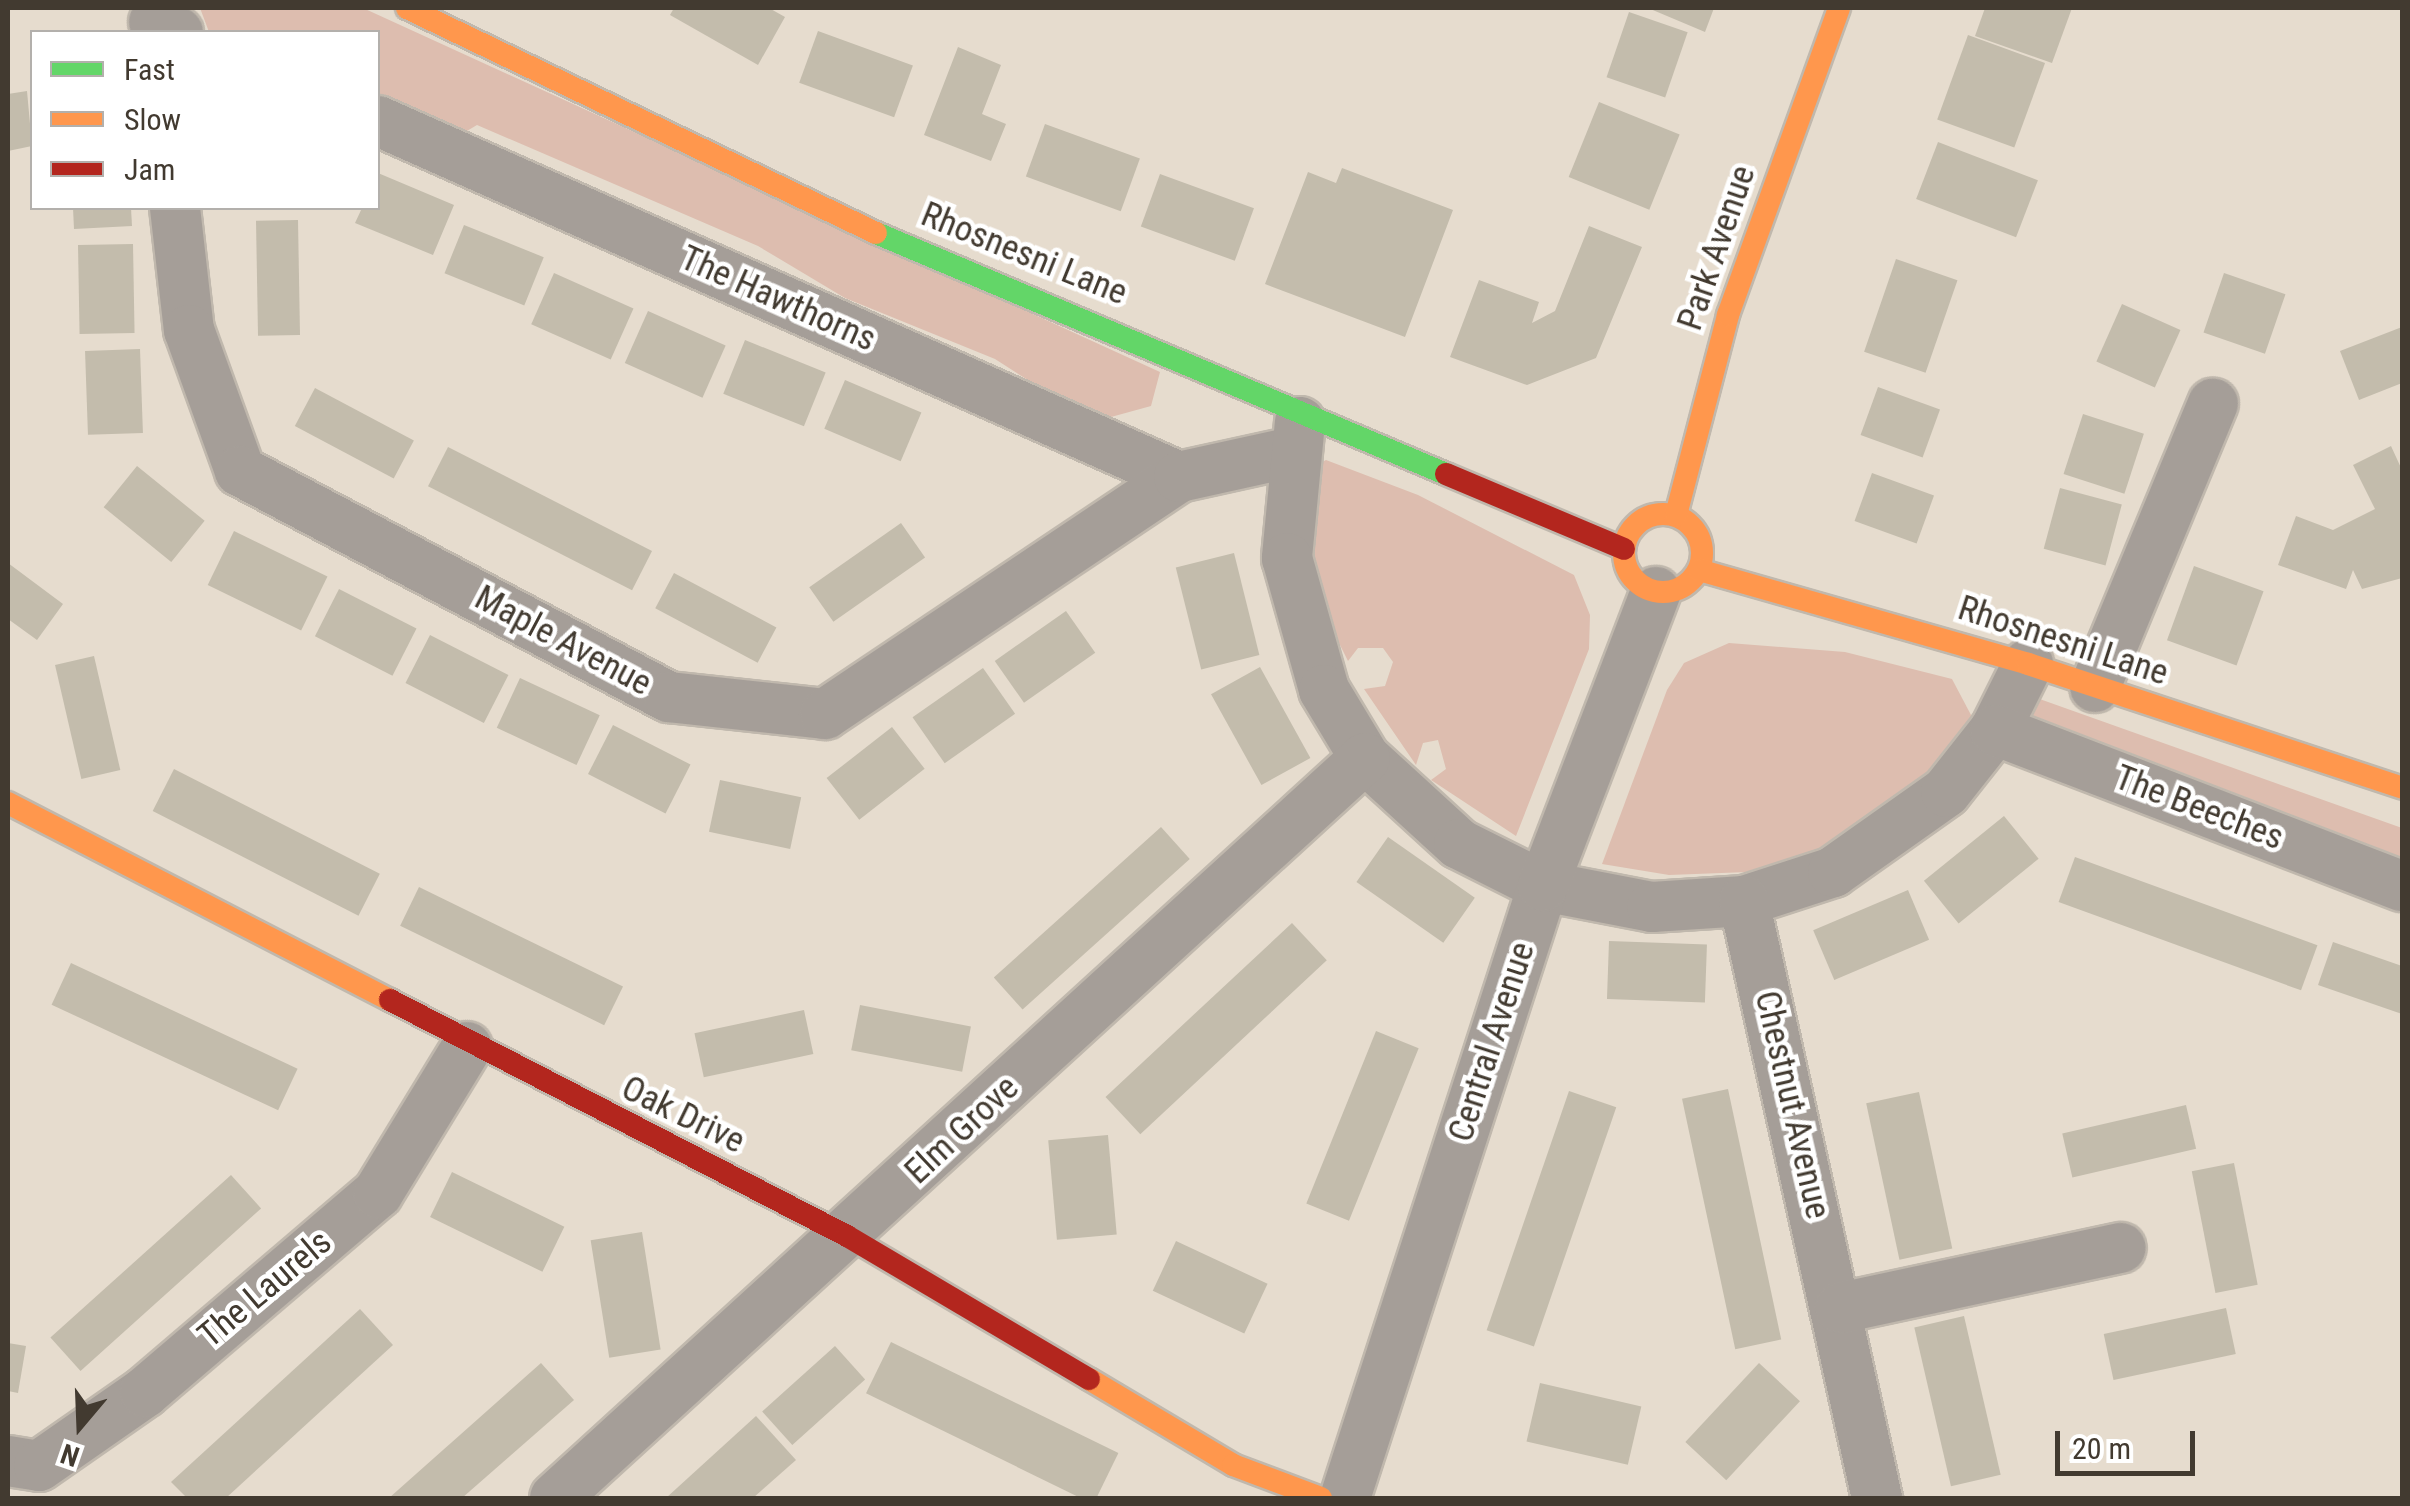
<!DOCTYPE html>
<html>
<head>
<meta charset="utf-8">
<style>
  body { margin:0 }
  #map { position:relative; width:2410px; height:1506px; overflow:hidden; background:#e6dcce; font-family:"Roboto Condensed",sans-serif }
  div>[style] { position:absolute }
  .green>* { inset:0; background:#ddbdaf }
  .building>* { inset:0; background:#c3bcac; transform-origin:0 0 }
  .roads { filter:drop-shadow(2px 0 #c0b8ad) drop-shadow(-2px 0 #c0b8ad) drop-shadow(0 2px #c0b8ad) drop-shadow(0 -2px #c0b8ad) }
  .street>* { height:50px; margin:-25px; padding:0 25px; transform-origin:25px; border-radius:25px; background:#a59e98 }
  .fast>* { height:22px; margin:-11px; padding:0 11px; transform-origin:11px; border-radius:11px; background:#63d668 }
  .slow>* { height:22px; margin:-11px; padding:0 11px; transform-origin:11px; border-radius:11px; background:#ff974d }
  .slow>.ring { margin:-11px; padding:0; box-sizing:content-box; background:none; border:22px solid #ff974d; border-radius:50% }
  .jam>* { height:22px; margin:-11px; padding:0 11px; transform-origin:11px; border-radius:11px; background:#b3261e }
  span { translate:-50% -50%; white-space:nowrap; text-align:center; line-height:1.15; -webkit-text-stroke:9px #fff; paint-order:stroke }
  .street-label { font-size:35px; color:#423a30 }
  .frame { position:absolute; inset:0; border:10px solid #423a30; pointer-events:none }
  .legend { position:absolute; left:30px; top:30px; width:350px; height:180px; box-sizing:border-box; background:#fff; border:2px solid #b3b0ac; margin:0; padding:12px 18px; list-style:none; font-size:30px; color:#423a30 }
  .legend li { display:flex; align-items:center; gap:20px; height:50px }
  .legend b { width:50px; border:2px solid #b3b0ac }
  .north { position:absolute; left:30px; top:1376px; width:100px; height:100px; -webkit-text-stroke:8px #fff; paint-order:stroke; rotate:199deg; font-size:28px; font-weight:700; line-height:40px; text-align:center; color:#423a30 }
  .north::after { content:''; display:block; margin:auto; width:35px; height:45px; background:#423a30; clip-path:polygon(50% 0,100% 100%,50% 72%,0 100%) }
  .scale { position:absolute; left:2055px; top:1431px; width:140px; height:45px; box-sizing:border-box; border:5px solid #423a30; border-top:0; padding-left:12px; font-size:30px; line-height:35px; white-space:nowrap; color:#423a30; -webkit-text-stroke:8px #fff; paint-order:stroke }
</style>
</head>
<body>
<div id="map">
  <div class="green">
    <i style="clip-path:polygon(200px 8px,363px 8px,1160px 372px,1151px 406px,1111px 417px,1073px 409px,995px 359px,845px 298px,758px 246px,477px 125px,450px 141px,378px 108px,378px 32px,209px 32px)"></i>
    <i style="clip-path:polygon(1326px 460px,1418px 495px,1574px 575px,1590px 615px,1589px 649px,1516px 836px,1431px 780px,1446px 769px,1438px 740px,1423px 743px,1416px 765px,1364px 689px,1385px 686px,1393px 662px,1383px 648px,1358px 648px,1348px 661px,1330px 625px,1311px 575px,1313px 467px)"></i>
    <i style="clip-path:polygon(1729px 643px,1845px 652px,1952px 679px,1971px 715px,1969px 732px,1959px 753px,1845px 841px,1774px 871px,1669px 875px,1602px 864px,1667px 690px,1684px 663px)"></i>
    <i style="clip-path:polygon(2034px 697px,2402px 828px,2402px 864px,2032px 725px)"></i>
  </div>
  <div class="building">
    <i style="clip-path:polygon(674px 8px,769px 8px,785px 17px,758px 65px,670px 15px)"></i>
    <i style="clip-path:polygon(1648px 8px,1714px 8px,1705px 32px)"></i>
    <i style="clip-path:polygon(1985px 8px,2072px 8px,2052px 63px,1975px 36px)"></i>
    <i style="left:1629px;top:12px;width:62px;height:69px;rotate:19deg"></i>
    <i style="left:818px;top:31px;width:101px;height:55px;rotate:20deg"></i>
    <i style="left:1968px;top:35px;width:82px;height:90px;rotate:20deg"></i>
    <i style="clip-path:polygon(958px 47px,1001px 65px,982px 114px,1006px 124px,991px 161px,924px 135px)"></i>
    <i style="clip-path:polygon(27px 91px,32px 146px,8px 151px,8px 94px)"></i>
    <i style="left:1599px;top:102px;width:87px;height:81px;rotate:22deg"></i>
    <i style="left:1045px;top:124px;width:101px;height:56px;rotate:20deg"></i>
    <i style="left:1938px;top:142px;width:107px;height:61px;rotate:21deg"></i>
    <i style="clip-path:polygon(1342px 168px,1453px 210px,1405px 337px,1265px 284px,1308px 172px,1336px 183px)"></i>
    <i style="clip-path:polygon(378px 173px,454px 205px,433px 255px,355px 223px,362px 208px,378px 208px)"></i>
    <i style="left:1160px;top:174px;width:100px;height:56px;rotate:20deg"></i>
    <i style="clip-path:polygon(73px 208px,131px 208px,132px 226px,74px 229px)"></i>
    <i style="left:298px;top:220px;width:115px;height:42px;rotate:89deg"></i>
    <i style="left:464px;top:225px;width:86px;height:52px;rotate:22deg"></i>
    <i style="clip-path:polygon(1589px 226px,1642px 247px,1596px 358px,1527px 385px,1450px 357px,1479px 280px,1539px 302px,1532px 323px,1555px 311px)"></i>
    <i style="left:133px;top:244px;width:89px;height:55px;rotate:89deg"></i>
    <i style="left:1896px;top:259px;width:65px;height:98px;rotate:19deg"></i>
    <i style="left:554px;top:273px;width:87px;height:56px;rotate:24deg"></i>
    <i style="left:2224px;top:273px;width:65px;height:63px;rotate:19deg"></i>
    <i style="left:2122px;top:304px;width:64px;height:63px;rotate:24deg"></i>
    <i style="left:648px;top:311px;width:85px;height:57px;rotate:24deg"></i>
    <i style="clip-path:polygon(2402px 327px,2402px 383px,2359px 400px,2340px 351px)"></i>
    <i style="left:745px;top:340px;width:87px;height:58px;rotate:22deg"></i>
    <i style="left:140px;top:349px;width:84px;height:55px;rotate:88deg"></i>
    <i style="left:845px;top:380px;width:83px;height:53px;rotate:23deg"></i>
    <i style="left:1878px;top:387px;width:66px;height:51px;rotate:20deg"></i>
    <i style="left:315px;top:388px;width:112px;height:43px;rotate:28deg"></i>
    <i style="left:2083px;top:414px;width:64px;height:63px;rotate:18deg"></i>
    <i style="clip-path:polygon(2391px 446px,2402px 470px,2402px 578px,2362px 589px,2353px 570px,2346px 589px,2278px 565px,2296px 516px,2333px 530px,2375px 509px,2353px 465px)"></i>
    <i style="left:448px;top:447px;width:229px;height:44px;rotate:27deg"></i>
    <i style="left:137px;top:466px;width:87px;height:53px;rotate:39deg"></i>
    <i style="left:1872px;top:473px;width:66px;height:51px;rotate:20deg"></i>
    <i style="left:2060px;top:488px;width:64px;height:63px;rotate:15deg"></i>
    <i style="left:901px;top:523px;width:42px;height:112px;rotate:55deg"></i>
    <i style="left:234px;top:531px;width:104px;height:60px;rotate:26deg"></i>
    <i style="left:1234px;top:553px;width:105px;height:60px;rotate:76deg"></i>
    <i style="clip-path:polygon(8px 563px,63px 604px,37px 640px,8px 619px)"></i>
    <i style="left:2194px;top:566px;width:74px;height:79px;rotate:20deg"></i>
    <i style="left:674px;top:573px;width:116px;height:40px;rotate:28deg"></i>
    <i style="left:339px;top:589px;width:87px;height:53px;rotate:27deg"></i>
    <i style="left:1066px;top:611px;width:51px;height:87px;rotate:55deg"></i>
    <i style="left:430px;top:635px;width:88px;height:54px;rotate:27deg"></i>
    <i style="left:94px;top:656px;width:117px;height:40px;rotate:77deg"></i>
    <i style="left:1260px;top:667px;width:104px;height:56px;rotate:61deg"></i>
    <i style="left:983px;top:668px;width:56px;height:86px;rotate:55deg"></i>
    <i style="left:520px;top:678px;width:88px;height:55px;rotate:25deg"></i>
    <i style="left:613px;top:725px;width:87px;height:55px;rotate:27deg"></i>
    <i style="left:892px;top:727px;width:53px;height:83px;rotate:52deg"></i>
    <i style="left:174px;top:769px;width:231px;height:47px;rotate:27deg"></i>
    <i style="left:720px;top:780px;width:83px;height:53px;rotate:12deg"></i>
    <i style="left:2004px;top:816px;width:55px;height:103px;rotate:51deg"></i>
    <i style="left:1161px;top:827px;width:43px;height:225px;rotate:48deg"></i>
    <i style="left:1388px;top:837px;width:106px;height:55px;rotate:35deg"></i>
    <i style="left:2075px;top:857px;width:258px;height:48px;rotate:20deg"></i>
    <i style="left:419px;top:887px;width:227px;height:43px;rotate:26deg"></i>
    <i style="left:1908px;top:890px;width:54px;height:103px;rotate:67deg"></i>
    <i style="left:1292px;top:923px;width:51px;height:255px;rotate:47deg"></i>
    <i style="left:1609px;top:941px;width:98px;height:58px;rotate:2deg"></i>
    <i style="clip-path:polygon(2333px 942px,2402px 966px,2402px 1014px,2318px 985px)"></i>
    <i style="left:71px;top:963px;width:250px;height:46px;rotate:25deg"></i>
    <i style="left:860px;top:1005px;width:113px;height:46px;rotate:11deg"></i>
    <i style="left:804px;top:1010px;width:45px;height:112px;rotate:78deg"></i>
    <i style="left:1376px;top:1031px;width:46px;height:186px;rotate:22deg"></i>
    <i style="left:1728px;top:1089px;width:256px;height:47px;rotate:78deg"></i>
    <i style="left:1569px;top:1091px;width:50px;height:253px;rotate:19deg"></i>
    <i style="left:1919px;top:1092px;width:160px;height:54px;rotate:78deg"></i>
    <i style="left:2186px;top:1105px;width:45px;height:127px;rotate:77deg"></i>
    <i style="left:1108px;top:1135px;width:100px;height:60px;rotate:85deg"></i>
    <i style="left:2234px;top:1163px;width:124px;height:43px;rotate:79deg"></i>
    <i style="left:452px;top:1172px;width:125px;height:50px;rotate:26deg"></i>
    <i style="left:231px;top:1175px;width:45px;height:243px;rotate:48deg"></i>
    <i style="left:642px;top:1232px;width:119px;height:52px;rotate:81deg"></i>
    <i style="left:1176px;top:1241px;width:101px;height:55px;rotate:25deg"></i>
    <i style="left:2226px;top:1308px;width:47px;height:125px;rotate:78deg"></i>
    <i style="clip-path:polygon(360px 1309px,393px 1345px,226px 1498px,187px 1498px,171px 1482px)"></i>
    <i style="left:1964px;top:1316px;width:163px;height:51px;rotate:77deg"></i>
    <i style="left:891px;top:1342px;width:253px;height:57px;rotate:26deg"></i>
    <i style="clip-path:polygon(8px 1343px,26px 1346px,18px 1393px,8px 1391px)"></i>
    <i style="left:835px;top:1346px;width:45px;height:98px;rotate:48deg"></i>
    <i style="clip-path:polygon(541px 1363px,574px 1400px,462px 1498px,389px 1498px)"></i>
    <i style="left:1759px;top:1363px;width:56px;height:108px;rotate:43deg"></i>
    <i style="left:1540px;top:1383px;width:104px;height:60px;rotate:13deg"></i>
    <i style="clip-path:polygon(756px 1416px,796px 1460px,753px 1498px,666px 1498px)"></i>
  </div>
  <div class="roads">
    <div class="street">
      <i style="left:154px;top:22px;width:26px;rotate:23deg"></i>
      <i style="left:378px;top:121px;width:877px;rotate:23.96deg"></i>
      <i style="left:175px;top:208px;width:123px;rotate:83.5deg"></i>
      <i style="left:189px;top:330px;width:150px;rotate:70.1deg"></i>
      <i style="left:240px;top:471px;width:485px;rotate:27.8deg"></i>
      <i style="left:669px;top:697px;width:157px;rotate:6.2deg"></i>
      <i style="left:825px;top:714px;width:426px;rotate:-33.8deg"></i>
      <i style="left:1179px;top:477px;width:117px;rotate:-12.4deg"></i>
      <i style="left:1300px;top:422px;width:137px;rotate:95.5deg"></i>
      <i style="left:1287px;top:558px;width:137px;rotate:74.3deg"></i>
      <i style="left:1324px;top:690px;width:79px;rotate:58.9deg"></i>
      <i style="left:1365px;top:758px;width:127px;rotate:42.5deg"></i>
      <i style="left:1459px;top:844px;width:94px;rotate:26.6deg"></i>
      <i style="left:1543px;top:886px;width:111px;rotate:10.9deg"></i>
      <i style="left:1652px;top:907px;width:92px;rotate:-3.7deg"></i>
      <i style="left:1744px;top:901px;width:94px;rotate:-18deg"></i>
      <i style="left:1833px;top:872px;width:138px;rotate:-35.3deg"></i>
      <i style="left:1946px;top:792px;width:79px;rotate:-51.7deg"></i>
      <i style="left:1995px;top:730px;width:74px;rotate:-63.4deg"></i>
      <i style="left:2095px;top:687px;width:307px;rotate:-67.4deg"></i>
      <i style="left:1995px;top:730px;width:436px;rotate:21deg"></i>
      <i style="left:1744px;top:901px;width:612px;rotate:77.44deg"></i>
      <i style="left:1840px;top:1308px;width:287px;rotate:-12.1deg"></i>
      <i style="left:8px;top:1461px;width:31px;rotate:9deg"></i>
      <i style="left:39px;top:1466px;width:129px;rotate:-34.9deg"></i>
      <i style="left:145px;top:1392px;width:306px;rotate:-40.5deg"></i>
      <i style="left:378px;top:1193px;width:171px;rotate:-58.6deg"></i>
      <i style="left:555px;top:1498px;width:1097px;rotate:-42.41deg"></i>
      <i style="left:1345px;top:1498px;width:643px;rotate:-72.07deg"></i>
      <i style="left:1543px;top:886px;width:315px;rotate:-69deg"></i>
    </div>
    <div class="fast">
      <i style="left:876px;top:233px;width:619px;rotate:22.92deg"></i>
    </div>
    <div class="slow">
      <i style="left:407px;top:8px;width:520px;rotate:25.63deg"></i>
      <i class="ring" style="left:1624px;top:514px;width:56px;height:56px"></i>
      <i style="left:1676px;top:515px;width:207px;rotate:-75.4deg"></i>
      <i style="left:1728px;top:315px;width:326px;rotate:-70.1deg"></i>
      <i style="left:1699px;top:570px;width:342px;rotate:15.9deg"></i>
      <i style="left:2028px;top:664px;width:394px;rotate:18.3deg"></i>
      <i style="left:8px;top:803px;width:430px;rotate:27.3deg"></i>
      <i style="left:1089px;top:1379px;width:168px;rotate:30.8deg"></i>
      <i style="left:1233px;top:1465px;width:94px;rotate:20.6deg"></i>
    </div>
    <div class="jam">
      <i style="left:1446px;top:474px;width:193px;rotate:22.8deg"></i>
      <i style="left:390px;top:1000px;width:514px;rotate:27.31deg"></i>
      <i style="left:847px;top:1236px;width:281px;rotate:30.6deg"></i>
    </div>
  </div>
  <div class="street-label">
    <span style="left:1717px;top:248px;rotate:-71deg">Park Avenue</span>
    <span style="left:1024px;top:254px;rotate:22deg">Rhosnesni Lane</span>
    <span style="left:778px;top:299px;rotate:24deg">The Hawthorns</span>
    <span style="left:563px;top:641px;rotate:28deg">Maple Avenue</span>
    <span style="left:2063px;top:641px;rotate:18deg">Rhosnesni Lane</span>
    <span style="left:2199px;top:808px;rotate:21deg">The Beeches</span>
    <span style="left:1492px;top:1042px;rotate:-72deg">Central Avenue</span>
    <span style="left:1792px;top:1105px;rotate:77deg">Chestnut Avenue</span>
    <span style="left:683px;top:1115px;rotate:26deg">Oak Drive</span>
    <span style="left:962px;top:1130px;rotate:-43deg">Elm Grove</span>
    <span style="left:265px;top:1289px;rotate:-40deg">The Laurels</span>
  </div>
  <div class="frame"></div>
  <ul class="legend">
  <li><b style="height:12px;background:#63d668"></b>Fast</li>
  <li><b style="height:12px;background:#ff974d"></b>Slow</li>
  <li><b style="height:12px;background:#b3261e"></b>Jam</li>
  </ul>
  <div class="north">N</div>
  <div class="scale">20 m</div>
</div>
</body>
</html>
